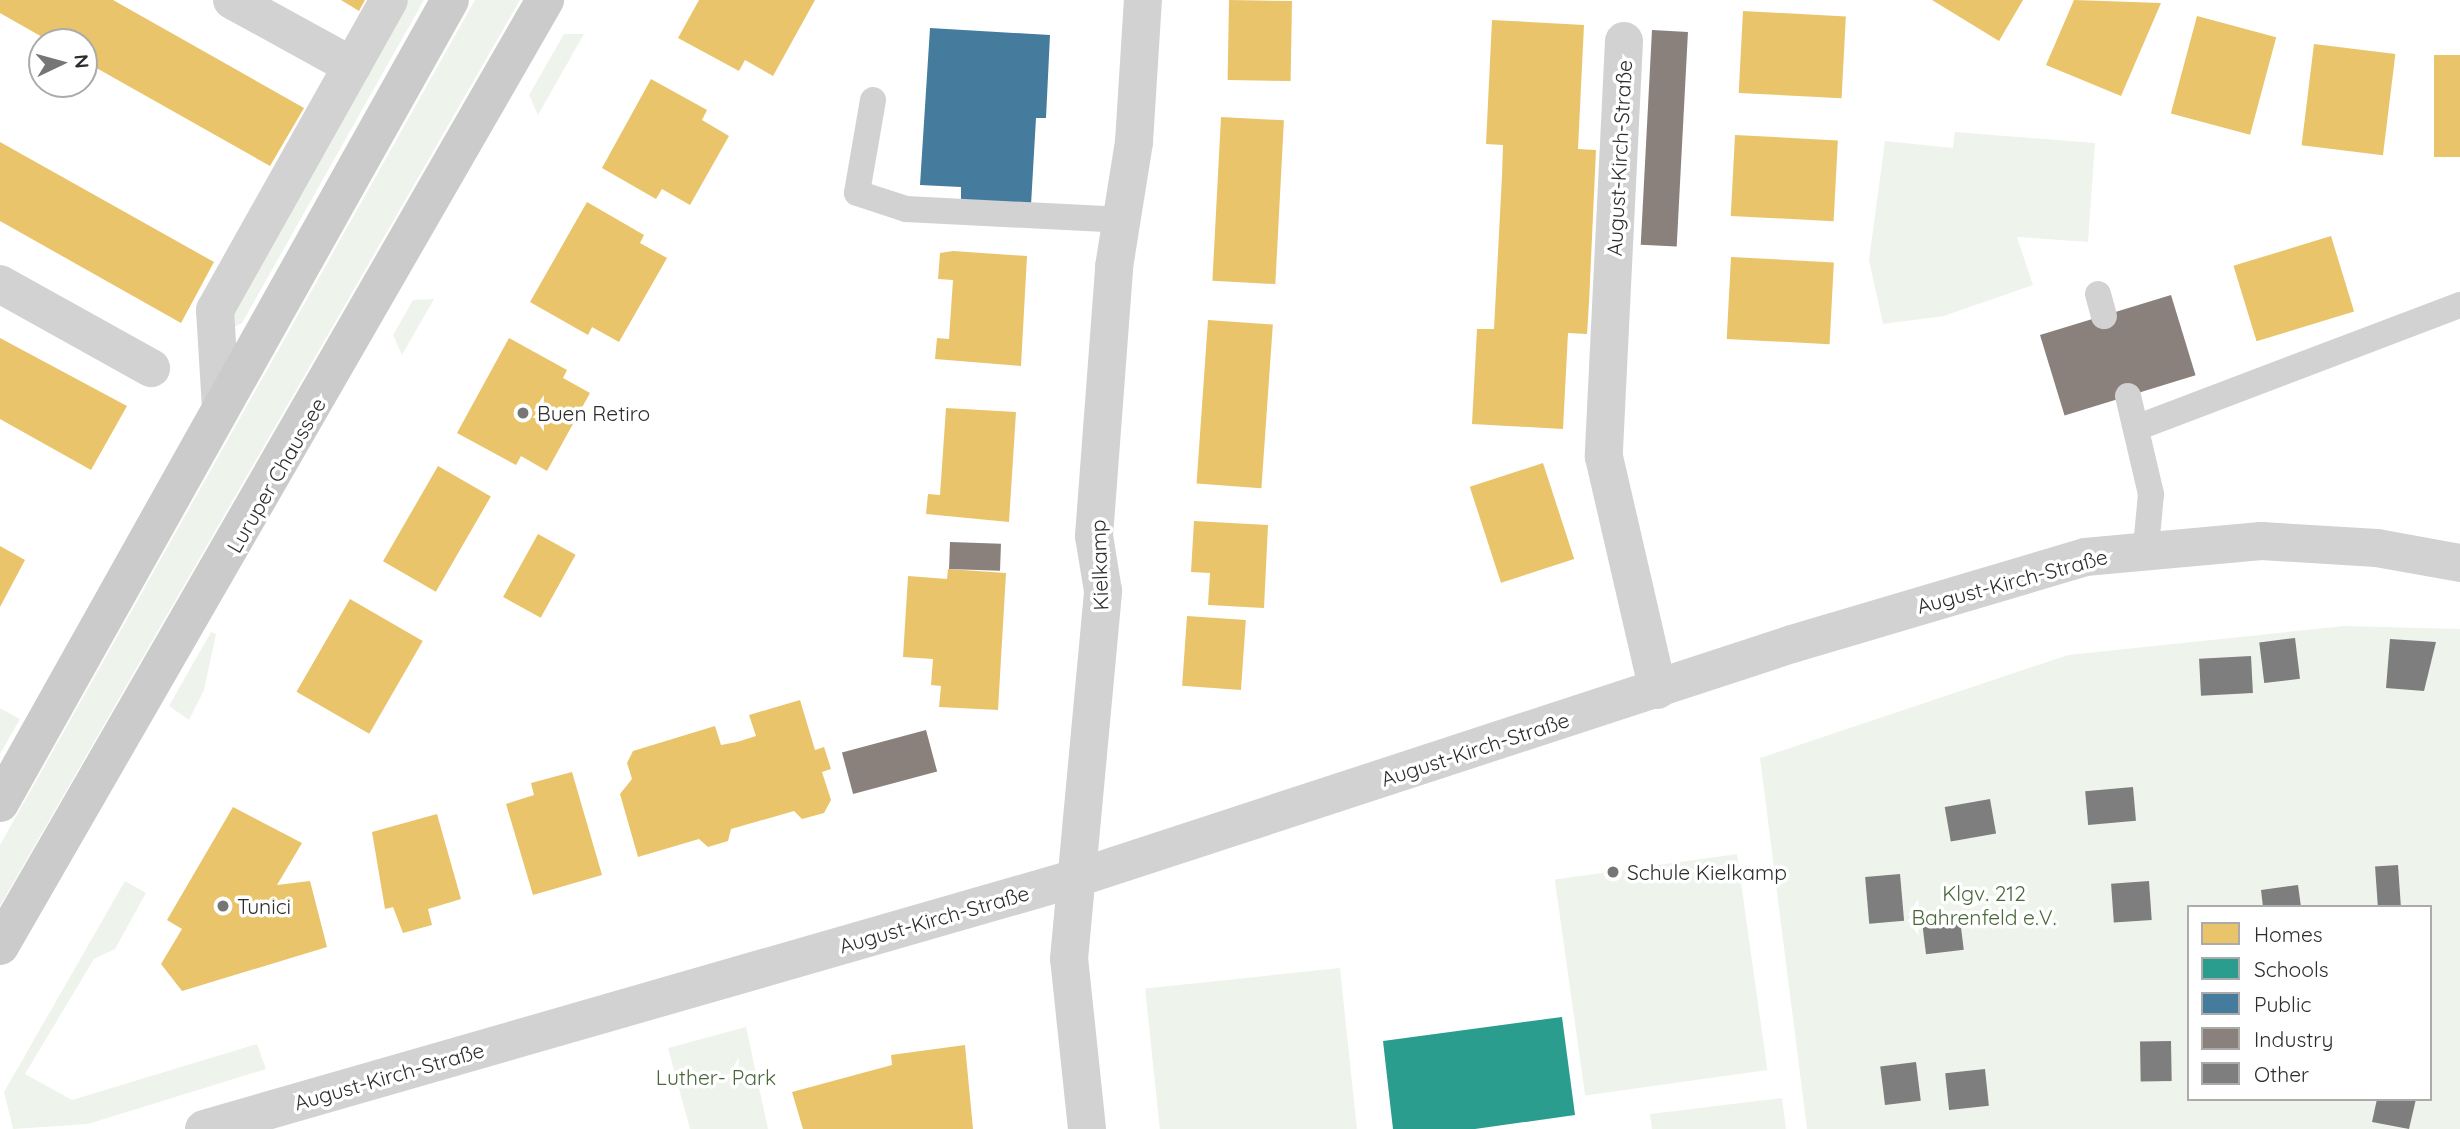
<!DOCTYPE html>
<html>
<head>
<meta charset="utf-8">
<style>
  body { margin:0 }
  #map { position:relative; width:2460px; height:1129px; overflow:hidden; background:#fff; font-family:Quicksand,sans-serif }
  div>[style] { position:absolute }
  .green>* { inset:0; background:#eef4eb; transform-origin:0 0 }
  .homes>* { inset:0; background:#e9c46a; transform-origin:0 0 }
  .schools>* { inset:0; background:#2a9d8f }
  .public>* { inset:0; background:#457b9d }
  .industry>* { inset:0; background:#8a817c; transform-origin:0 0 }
  .building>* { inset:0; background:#7e7e7e; transform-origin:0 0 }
  .lane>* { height:26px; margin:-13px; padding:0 13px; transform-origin:13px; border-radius:13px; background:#d2d2d2 }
  .street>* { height:38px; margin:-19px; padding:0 19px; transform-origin:19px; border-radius:19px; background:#d2d2d2 }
  .secondary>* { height:38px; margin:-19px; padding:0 19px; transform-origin:19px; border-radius:19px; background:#cbcbcb }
  .dots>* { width:19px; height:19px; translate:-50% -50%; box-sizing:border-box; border:4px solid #fff; border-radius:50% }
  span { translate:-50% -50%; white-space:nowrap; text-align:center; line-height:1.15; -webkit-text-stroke:7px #fff; paint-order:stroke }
  .street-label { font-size:21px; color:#2d2d2d }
  .poi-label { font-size:21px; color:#2d2d2d }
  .left { translate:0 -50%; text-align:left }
  .park-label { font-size:21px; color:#4a683b }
  .legend { position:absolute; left:2187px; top:905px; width:245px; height:196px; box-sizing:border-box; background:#fff; border:2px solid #ababab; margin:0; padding:9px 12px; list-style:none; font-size:21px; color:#2d2d2d }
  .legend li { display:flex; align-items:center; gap:14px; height:35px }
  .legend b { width:35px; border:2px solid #ababab }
  .north { position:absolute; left:28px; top:28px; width:70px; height:70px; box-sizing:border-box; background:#fff; border:2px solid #ababab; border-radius:50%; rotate:85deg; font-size:19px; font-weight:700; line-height:28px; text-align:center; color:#2d2d2d }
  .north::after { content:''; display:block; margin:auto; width:24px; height:32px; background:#767676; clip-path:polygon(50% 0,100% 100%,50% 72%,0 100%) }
</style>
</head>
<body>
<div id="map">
  <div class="green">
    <i style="clip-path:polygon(404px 0,424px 0,242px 323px,232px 328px,227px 314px)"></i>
    <i style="clip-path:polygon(475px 0,520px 0,0 906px,0 845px)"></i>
    <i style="clip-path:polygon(564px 34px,584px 34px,538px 115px,529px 95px)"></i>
    <i style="clip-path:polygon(1955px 132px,2095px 143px,2088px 242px,2017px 237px,2033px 285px,1944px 316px,1883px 324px,1869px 260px,1885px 141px,1953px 148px)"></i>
    <i style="clip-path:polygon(434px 299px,402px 355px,393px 335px,413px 300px)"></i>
    <i style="clip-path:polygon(evenodd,2344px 626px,2460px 629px,2460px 1129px,1807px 1129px,1760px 758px,2068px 655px,2344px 626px,2189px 907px,2430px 907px,2430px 1099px,2189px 1099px,2189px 907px)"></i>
    <i style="clip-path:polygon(211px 632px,216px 634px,204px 690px,189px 720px,169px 706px)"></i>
    <i style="clip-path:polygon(0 708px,20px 719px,0 754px)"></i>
    <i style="left:1737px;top:854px;width:218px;height:184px;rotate:82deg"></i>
    <i style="clip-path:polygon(125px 881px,146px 893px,115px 949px,94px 959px,25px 1074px,72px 1100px,257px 1044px,266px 1069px,88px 1124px,13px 1129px,4px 1092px)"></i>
    <i style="left:1340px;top:968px;width:162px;height:196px;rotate:84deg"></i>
    <i style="clip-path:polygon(746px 1027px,768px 1129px,690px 1129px,668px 1048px)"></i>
    <i style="clip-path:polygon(1782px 1098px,1786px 1129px,1652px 1129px,1650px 1114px)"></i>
  </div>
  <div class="homes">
    <i style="clip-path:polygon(0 0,113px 0,304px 108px,270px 166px,84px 61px,84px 42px,51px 42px,0 13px)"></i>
    <i style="clip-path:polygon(341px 0,365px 0,359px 11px)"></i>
    <i style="clip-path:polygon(699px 0,815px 0,773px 76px,745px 60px,739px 71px,678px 38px)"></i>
    <i style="left:1229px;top:0;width:63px;height:80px;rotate:1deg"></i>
    <i style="clip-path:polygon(1932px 0,2023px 0,1999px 41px)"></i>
    <i style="clip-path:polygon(2074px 0,2161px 3px,2121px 96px,2046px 65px)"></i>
    <i style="left:1743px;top:11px;width:103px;height:82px;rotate:3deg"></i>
    <i style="left:2197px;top:16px;width:82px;height:101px;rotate:15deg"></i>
    <i style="clip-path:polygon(1492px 20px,1584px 25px,1578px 149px,1596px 150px,1589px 303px,1587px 334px,1568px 333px,1563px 429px,1472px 424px,1477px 329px,1494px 329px,1502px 176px,1503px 145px,1486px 144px)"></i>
    <i style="left:2314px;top:44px;width:82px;height:102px;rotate:7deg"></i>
    <i style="left:2460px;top:55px;width:102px;height:26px;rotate:90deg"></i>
    <i style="clip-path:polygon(651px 79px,707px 110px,702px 120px,729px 136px,690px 205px,662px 189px,656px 199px,602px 168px)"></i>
    <i style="left:1221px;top:117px;width:63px;height:164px;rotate:3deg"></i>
    <i style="left:1735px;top:135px;width:103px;height:81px;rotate:3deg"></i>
    <i style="clip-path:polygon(0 142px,214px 262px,181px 323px,0 221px)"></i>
    <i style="clip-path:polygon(587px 202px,644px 235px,640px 243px,667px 258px,619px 342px,592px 327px,588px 335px,530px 302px)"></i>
    <i style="left:2331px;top:236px;width:79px;height:102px;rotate:73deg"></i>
    <i style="clip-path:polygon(953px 251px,1027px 256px,1021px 366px,935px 359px,937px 338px,949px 339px,953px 280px,938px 279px,940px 253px)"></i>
    <i style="left:1731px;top:257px;width:103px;height:82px;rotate:3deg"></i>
    <i style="left:1208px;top:320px;width:65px;height:164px;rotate:4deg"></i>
    <i style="clip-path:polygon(0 338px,127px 406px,91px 470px,0 419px)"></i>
    <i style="clip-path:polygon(509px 338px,567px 370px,563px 378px,590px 393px,547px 471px,521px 456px,516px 465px,457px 433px)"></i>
    <i style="clip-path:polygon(946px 408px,1016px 412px,1009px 522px,926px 514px,928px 494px,940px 495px)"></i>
    <i style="left:1543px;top:463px;width:101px;height:77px;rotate:72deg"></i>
    <i style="left:438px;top:466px;width:61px;height:110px;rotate:30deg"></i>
    <i style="clip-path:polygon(1194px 521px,1268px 525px,1264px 608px,1208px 605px,1210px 573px,1191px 572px)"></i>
    <i style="left:538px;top:534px;width:43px;height:72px;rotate:29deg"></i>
    <i style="clip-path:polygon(0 546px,25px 560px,0 607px)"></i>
    <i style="clip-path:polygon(948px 569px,1006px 573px,998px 710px,939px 707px,941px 686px,931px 685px,933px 659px,903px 657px,908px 576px,947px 579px)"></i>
    <i style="left:350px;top:599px;width:84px;height:107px;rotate:30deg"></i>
    <i style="left:1187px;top:616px;width:59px;height:70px;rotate:4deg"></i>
    <i style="clip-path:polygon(800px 700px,815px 750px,824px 747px,831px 769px,822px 772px,831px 800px,824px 813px,802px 819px,794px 811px,731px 829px,728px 841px,708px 847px,699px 839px,638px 857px,620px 794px,632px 779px,627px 763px,633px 751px,715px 726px,721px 745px,737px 742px,756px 736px,749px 715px)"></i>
    <i style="clip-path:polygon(572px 772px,602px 875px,533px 895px,506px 804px,534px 795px,531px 783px)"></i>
    <i style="clip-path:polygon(233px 807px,302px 843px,277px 885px,310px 881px,327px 947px,182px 991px,161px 964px,182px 929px,167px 920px)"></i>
    <i style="clip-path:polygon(437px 814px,461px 899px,428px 909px,432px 925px,403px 933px,393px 907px,385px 909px,372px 832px)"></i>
    <i style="clip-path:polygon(965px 1045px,973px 1129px,803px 1129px,792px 1092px,892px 1065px,891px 1055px)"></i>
  </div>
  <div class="schools">
    <i style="clip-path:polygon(1562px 1017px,1575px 1115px,1475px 1129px,1393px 1129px,1383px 1041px)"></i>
  </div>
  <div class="public">
    <i style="clip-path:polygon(930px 28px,1050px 35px,1046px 118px,1036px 118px,1031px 205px,961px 200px,961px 187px,920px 185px)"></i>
  </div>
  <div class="industry">
    <i style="left:1652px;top:30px;width:36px;height:215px;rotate:3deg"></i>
    <i style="left:2171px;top:295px;width:84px;height:137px;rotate:73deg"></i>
    <i style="left:950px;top:542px;width:51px;height:27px;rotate:2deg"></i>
    <i style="left:926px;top:730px;width:43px;height:87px;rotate:75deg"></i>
  </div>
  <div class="building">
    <i style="left:2295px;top:638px;width:41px;height:36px;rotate:83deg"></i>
    <i style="clip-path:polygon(2390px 639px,2436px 642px,2424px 691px,2386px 688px)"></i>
    <i style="left:2251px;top:656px;width:37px;height:52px;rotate:87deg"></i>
    <i style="left:2133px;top:787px;width:34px;height:48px;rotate:85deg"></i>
    <i style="left:1990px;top:799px;width:35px;height:46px;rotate:80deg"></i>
    <i style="left:2398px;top:865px;width:42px;height:23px;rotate:86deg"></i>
    <i style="left:1900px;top:874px;width:47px;height:35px;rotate:85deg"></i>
    <i style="left:2149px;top:881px;width:39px;height:38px;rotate:86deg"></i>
    <i style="clip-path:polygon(2298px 885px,2301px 907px,2263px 907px,2261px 890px)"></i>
    <i style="left:1959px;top:911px;width:39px;height:38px;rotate:83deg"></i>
    <i style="left:2171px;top:1041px;width:40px;height:31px;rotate:89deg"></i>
    <i style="left:1916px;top:1062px;width:39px;height:36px;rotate:83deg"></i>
    <i style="left:1985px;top:1069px;width:37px;height:40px;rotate:84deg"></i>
    <i style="clip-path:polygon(2377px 1099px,2416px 1099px,2409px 1129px,2372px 1122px)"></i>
  </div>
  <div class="lane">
    <i style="left:873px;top:100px;width:94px;rotate:99.8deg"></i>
    <i style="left:857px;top:193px;width:52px;rotate:18.1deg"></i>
    <i style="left:906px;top:209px;width:214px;rotate:2.9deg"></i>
    <i style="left:2098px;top:294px;width:23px;rotate:75deg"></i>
    <i style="left:2128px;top:396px;width:101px;rotate:76.8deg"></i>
    <i style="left:2151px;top:494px;width:53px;rotate:95.4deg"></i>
    <i style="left:2136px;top:428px;width:347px;rotate:-20.8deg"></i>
  </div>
  <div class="street">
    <i style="left:232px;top:0;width:137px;rotate:28.8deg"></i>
    <i style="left:1624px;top:41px;width:416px;rotate:92.8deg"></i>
    <i style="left:1604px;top:457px;width:239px;rotate:77deg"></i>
    <i style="left:0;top:284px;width:173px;rotate:29.1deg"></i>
    <i style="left:221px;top:408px;width:98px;rotate:-93.5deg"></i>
    <i style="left:215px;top:310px;width:355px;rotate:-60.7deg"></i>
    <i style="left:204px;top:1129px;width:912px;rotate:-16.05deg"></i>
    <i style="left:1080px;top:877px;width:749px;rotate:-18.12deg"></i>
    <i style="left:1792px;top:644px;width:306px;rotate:-16.5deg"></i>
    <i style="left:2085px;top:557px;width:177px;rotate:-5.2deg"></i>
    <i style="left:2261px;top:541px;width:116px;rotate:3.5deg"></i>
    <i style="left:2377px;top:548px;width:84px;rotate:10.2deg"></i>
    <i style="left:1087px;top:1129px;width:171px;rotate:-96deg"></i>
    <i style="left:1069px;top:959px;width:370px;rotate:-84.7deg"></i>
    <i style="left:1103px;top:591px;width:56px;rotate:-99.3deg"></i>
    <i style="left:1094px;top:536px;width:270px;rotate:-85.7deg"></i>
    <i style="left:1114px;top:267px;width:127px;rotate:-80.9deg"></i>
    <i style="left:1134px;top:142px;width:142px;rotate:-86.4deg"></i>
  </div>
  <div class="secondary">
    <i style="left:0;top:803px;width:920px;rotate:-60.73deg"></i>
    <i style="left:0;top:946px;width:1092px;rotate:-60.05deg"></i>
  </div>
  <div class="dots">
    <i style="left:523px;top:413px;background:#767676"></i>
    <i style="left:1613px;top:872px;background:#767676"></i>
    <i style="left:223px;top:906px;background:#767676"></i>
  </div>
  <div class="street-label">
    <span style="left:1619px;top:158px;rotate:-87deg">August-Kirch-Straße</span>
    <span style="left:276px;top:475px;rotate:-60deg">Luruper Chaussee</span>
    <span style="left:1099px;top:565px;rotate:-92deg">Kielkamp</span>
    <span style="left:2012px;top:581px;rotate:-15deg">August-Kirch-Straße</span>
    <span style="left:1475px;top:749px;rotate:-18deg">August-Kirch-Straße</span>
    <span style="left:934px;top:919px;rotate:-16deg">August-Kirch-Straße</span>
    <span style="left:389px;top:1076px;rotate:-16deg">August-Kirch-Straße</span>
  </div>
  <div class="poi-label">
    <span class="left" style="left:537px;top:413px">Buen Retiro</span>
    <span class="left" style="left:1627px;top:872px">Schule Kielkamp</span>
    <span class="left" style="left:237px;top:906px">Tunici</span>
  </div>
  <div class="park-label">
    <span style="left:1984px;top:905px">Klgv. 212<br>Bahrenfeld e.V.</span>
    <span style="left:716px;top:1077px">Luther- Park</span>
  </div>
  <ul class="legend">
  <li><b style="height:19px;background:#e9c46a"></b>Homes</li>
  <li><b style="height:19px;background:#2a9d8f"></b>Schools</li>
  <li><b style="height:19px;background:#457b9d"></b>Public</li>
  <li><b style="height:19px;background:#8a817c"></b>Industry</li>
  <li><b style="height:19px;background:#7e7e7e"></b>Other</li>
  </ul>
  <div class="north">N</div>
</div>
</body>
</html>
